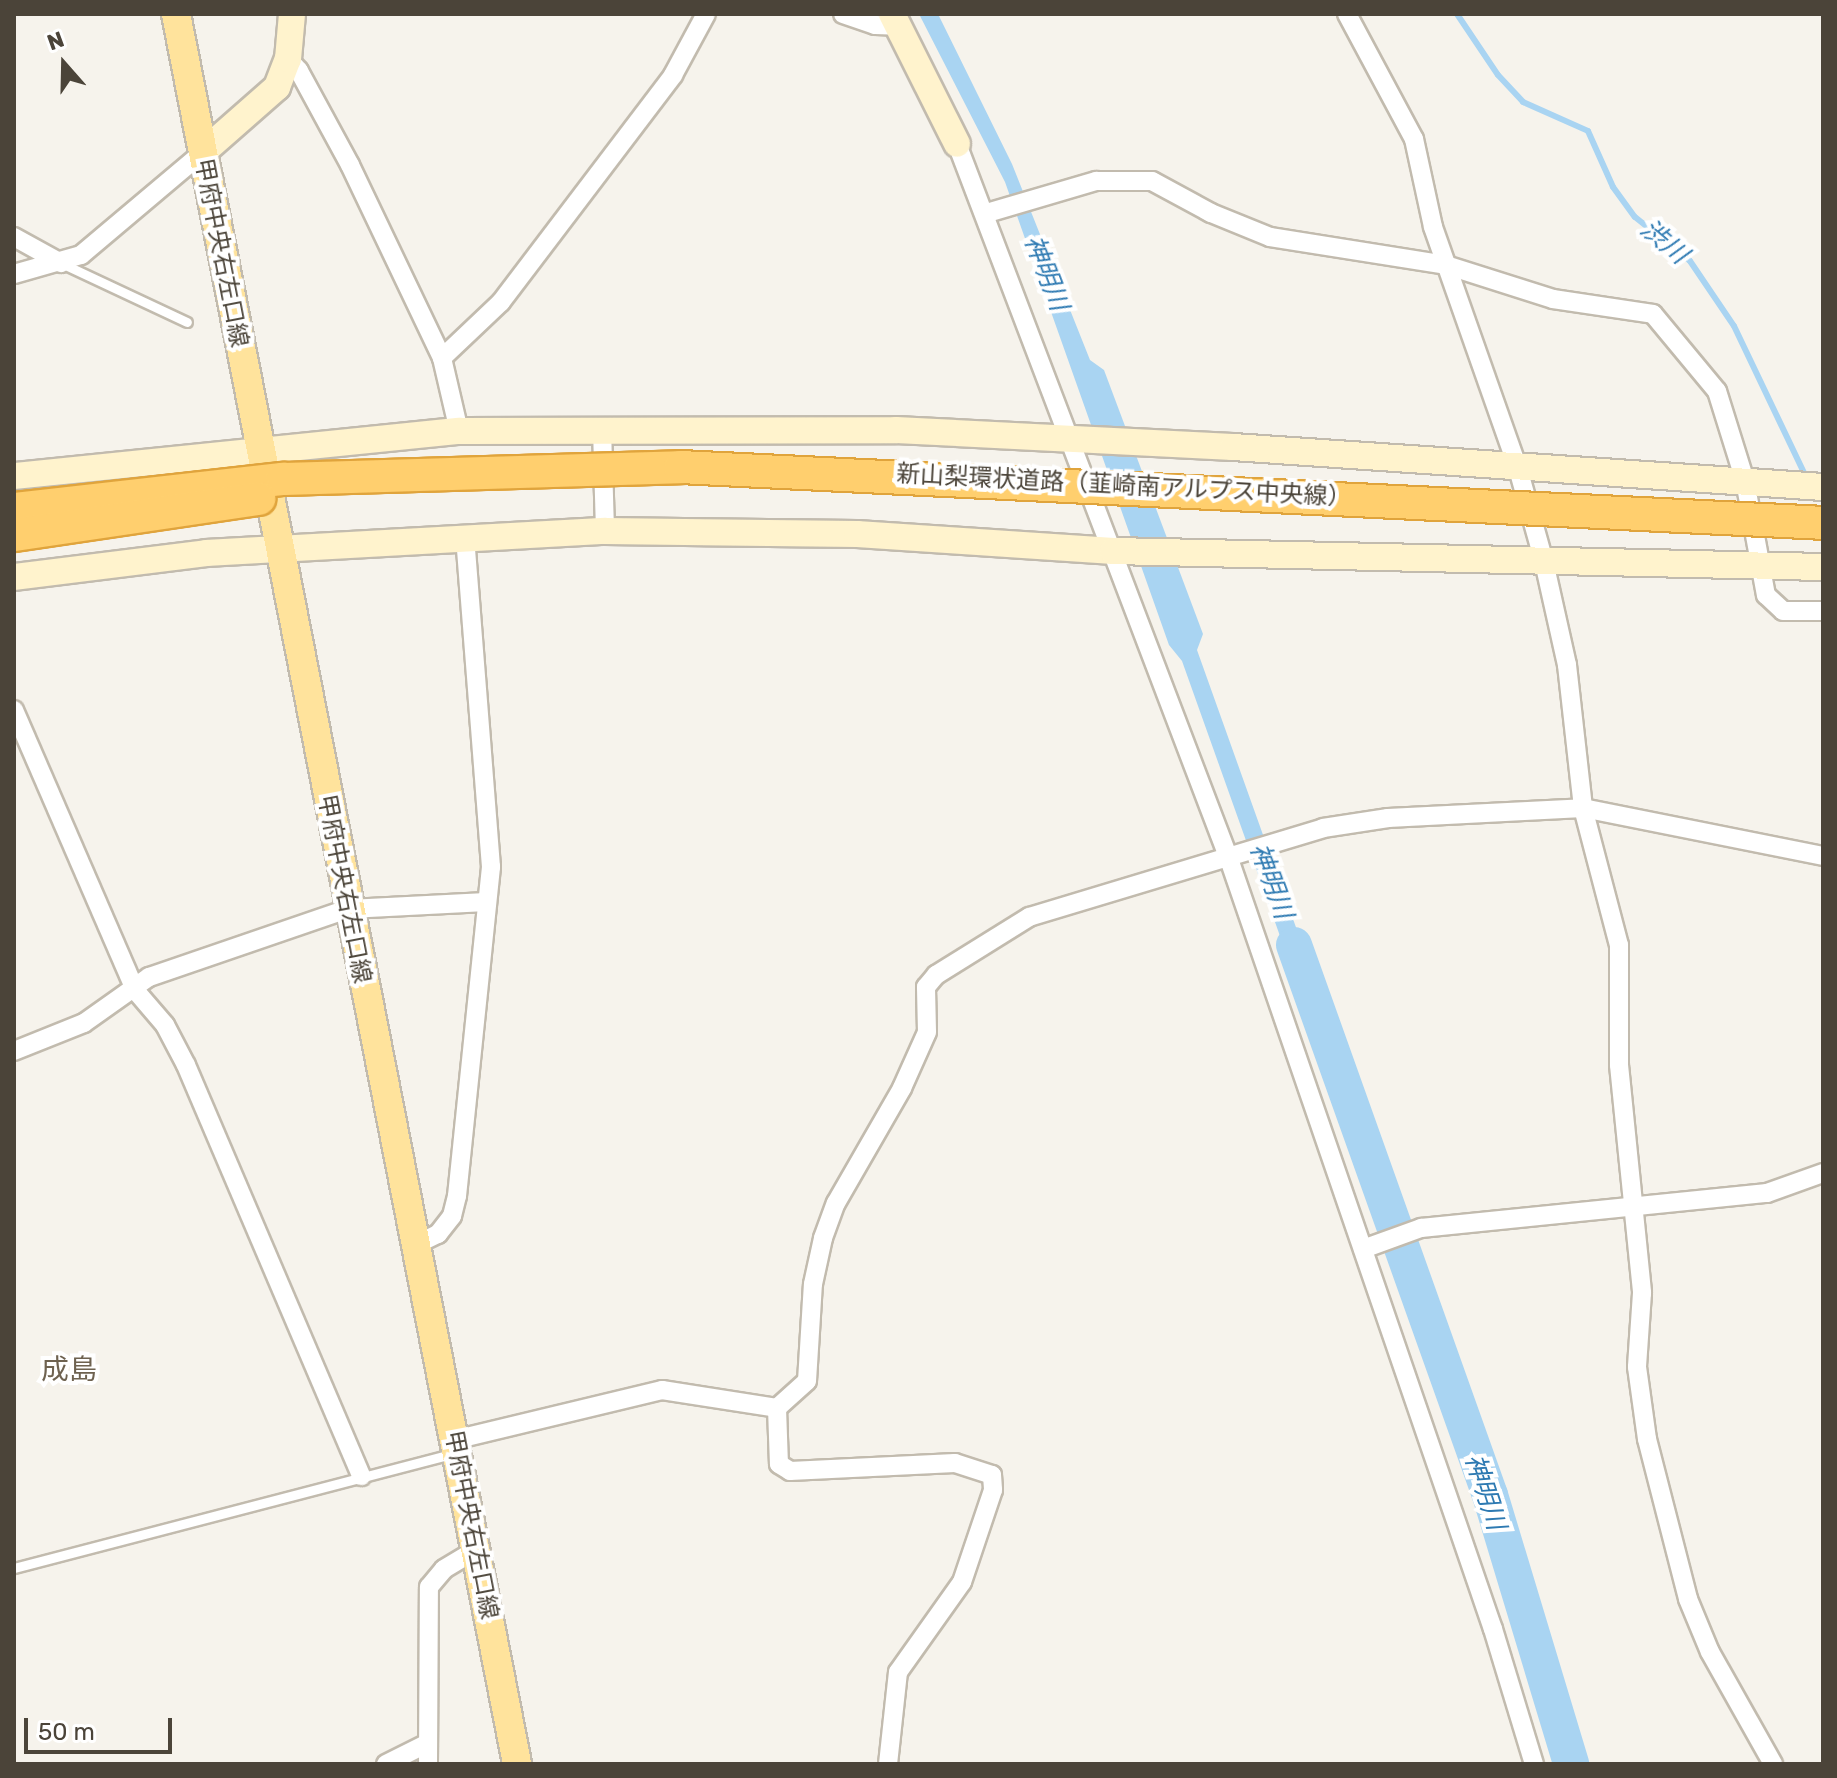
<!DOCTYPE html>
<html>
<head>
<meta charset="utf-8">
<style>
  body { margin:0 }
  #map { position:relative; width:1837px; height:1778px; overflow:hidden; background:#f6f3ec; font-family:Rubik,"Noto Sans JP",sans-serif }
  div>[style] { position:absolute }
  .water>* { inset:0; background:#a9d4f2 }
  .stream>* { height:6px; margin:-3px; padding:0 3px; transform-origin:3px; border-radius:3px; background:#a9d4f2 }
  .river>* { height:36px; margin:-18px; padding:0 18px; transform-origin:18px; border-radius:18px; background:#a9d4f2 }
  .roads { filter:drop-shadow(2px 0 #c2bbae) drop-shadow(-2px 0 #c2bbae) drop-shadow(0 2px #c2bbae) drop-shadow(0 -2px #c2bbae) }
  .lane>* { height:9px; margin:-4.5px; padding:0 4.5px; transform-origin:4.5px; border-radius:4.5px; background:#fff }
  .street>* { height:18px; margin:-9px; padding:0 9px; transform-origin:9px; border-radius:9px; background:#fff }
  .secondary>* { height:26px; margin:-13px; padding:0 13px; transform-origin:13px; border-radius:13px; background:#fff3cd }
  .primary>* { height:28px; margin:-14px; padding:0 14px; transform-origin:14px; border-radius:14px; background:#ffe39c }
  .bridges { filter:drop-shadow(2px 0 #e0a43c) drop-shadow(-2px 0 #e0a43c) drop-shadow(0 2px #e0a43c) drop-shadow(0 -2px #e0a43c) }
  .highway-bridge>* { height:32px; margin:-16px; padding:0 16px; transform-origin:16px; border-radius:16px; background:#ffcf6e }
  span { translate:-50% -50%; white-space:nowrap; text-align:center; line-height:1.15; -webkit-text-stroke:8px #fff; paint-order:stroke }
  .street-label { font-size:24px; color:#4b4439 }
  .water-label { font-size:26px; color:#2e7ab2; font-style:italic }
  .quarter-label { font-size:28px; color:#6e6250 }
  .frame { position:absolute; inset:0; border:16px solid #4b4439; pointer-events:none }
  .north { position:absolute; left:24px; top:24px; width:80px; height:80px; -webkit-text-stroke:6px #fff; paint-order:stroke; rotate:340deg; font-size:22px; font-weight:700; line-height:32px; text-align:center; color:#4b4439 }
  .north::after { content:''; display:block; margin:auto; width:28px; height:36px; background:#4b4439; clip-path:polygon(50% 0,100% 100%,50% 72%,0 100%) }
  .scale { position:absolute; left:24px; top:1718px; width:148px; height:36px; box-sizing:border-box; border:4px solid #4b4439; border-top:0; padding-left:10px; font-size:24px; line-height:28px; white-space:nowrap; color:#4b4439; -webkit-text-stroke:6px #fff; paint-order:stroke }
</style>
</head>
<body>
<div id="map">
  <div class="water">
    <i style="clip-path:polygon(919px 14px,938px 14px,1012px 164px,1090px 360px,1104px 370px,1203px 634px,1197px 650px,1318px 989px,1301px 995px,1182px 661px,1169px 645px,1005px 182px)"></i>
  </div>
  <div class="stream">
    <i style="left:1457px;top:14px;width:73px;rotate:56.1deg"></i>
    <i style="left:1498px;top:75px;width:37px;rotate:47deg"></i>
    <i style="left:1523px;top:102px;width:71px;rotate:24deg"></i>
    <i style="left:1588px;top:131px;width:61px;rotate:65.9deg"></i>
    <i style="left:1613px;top:187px;width:37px;rotate:54deg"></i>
    <i style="left:1635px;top:217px;width:70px;rotate:38.7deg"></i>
    <i style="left:1690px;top:261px;width:78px;rotate:55.9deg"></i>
    <i style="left:1734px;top:326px;width:167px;rotate:64.5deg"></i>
  </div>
  <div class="river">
    <i style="left:1294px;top:945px;width:584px;rotate:70.39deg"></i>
    <i style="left:1490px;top:1495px;width:281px;rotate:73.2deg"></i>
  </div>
  <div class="roads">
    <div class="lane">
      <i style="left:61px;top:263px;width:139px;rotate:25.1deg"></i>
      <i style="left:14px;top:1568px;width:453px;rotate:-14.6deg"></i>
    </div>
    <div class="street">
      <i style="left:843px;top:14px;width:34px;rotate:19deg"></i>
      <i style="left:875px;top:25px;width:23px;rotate:2deg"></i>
      <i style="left:1347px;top:14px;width:142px;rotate:61.8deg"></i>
      <i style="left:1414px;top:139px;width:90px;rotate:77.8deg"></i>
      <i style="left:1433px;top:227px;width:252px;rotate:70.6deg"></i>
      <i style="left:1517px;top:465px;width:101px;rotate:74.4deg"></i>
      <i style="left:1544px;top:562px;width:106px;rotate:77.4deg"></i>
      <i style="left:1567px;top:665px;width:144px;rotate:83.6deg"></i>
      <i style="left:1583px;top:808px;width:142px;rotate:75.3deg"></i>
      <i style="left:1619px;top:945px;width:120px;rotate:90deg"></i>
      <i style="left:1619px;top:1065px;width:229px;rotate:84.2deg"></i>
      <i style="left:1642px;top:1293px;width:74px;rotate:93.9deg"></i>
      <i style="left:1637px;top:1367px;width:73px;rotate:82.1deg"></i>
      <i style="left:1647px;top:1439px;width:165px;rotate:75.6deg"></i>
      <i style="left:1688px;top:1599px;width:57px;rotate:67.5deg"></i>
      <i style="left:1710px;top:1652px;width:129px;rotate:60.6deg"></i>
      <i style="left:288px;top:59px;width:16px;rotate:47deg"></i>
      <i style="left:299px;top:71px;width:107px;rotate:61.5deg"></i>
      <i style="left:350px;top:165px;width:214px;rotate:64.5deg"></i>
      <i style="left:442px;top:358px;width:75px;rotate:76.9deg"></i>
      <i style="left:957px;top:144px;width:765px;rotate:69.17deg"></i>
      <i style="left:1229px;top:859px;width:814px;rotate:71.08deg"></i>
      <i style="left:1493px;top:1629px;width:141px;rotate:73.1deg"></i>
      <i style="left:987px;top:213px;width:114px;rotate:-16.4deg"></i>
      <i style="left:1096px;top:181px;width:56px"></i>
      <i style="left:1152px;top:181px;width:67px;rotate:28.5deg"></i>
      <i style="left:1211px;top:213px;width:64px;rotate:22.1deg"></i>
      <i style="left:1270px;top:237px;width:178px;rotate:9deg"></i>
      <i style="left:1446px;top:265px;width:112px;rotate:17.6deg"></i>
      <i style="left:1553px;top:299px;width:101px;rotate:8.5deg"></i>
      <i style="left:1653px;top:314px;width:100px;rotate:50.3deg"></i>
      <i style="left:1717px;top:391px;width:94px;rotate:72.7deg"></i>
      <i style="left:1745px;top:481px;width:116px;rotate:79.6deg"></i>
      <i style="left:1766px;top:595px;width:23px;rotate:43deg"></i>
      <i style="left:1783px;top:611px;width:40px"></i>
      <i style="left:14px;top:237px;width:54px;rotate:29deg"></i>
      <i style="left:14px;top:274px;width:70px;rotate:-15.8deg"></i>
      <i style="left:81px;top:255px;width:158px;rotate:-40.1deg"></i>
      <i style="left:442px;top:358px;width:81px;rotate:-43.5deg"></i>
      <i style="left:501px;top:302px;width:285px;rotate:-52.8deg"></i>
      <i style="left:673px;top:75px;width:69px;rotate:-61.6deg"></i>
      <i style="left:602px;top:429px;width:102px;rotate:88.3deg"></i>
      <i style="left:14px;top:710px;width:305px;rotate:66.6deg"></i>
      <i style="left:135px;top:990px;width:46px;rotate:49.4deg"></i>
      <i style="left:165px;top:1025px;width:45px;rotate:62.3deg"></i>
      <i style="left:186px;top:1065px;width:447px;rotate:66.9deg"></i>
      <i style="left:14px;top:1051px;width:75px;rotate:-21.8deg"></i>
      <i style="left:84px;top:1023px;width:80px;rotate:-35.3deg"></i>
      <i style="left:149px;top:977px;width:210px;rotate:-18.9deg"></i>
      <i style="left:348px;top:909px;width:139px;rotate:-2.9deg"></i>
      <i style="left:413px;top:1246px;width:28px;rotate:-26deg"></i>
      <i style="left:438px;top:1234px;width:23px;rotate:-52deg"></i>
      <i style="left:452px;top:1216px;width:21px;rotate:-76deg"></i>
      <i style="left:457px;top:1196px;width:331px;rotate:-84.1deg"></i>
      <i style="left:491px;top:867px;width:331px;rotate:-94.5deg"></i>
      <i style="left:1363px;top:1249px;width:62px;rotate:-19.9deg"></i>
      <i style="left:1421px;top:1228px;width:348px;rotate:-5.8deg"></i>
      <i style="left:1767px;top:1193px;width:59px;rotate:-19.7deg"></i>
      <i style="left:777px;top:1408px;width:56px;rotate:88deg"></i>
      <i style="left:779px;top:1464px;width:13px;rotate:32deg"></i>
      <i style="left:790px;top:1471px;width:165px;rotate:-2.8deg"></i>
      <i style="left:955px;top:1463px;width:39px;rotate:18deg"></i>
      <i style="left:992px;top:1475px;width:15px;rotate:86deg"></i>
      <i style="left:993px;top:1490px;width:97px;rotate:108.6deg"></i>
      <i style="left:962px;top:1582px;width:110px;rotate:125.4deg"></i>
      <i style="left:898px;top:1672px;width:93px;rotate:96.2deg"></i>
      <i style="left:454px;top:1440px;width:214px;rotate:-13.5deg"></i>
      <i style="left:662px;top:1390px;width:116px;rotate:8.9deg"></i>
      <i style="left:777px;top:1408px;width:40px;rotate:-42deg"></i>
      <i style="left:807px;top:1381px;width:97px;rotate:-86.5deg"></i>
      <i style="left:813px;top:1284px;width:47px;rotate:-77.7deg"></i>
      <i style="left:823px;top:1238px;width:37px;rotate:-70deg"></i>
      <i style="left:836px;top:1203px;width:133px;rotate:-60.1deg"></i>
      <i style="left:902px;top:1088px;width:61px;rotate:-65.9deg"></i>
      <i style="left:927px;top:1032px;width:45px;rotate:-91.3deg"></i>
      <i style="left:926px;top:987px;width:16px;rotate:-50deg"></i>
      <i style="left:936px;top:975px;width:110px;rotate:-31.9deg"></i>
      <i style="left:1029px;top:917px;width:307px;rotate:-16.8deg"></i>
      <i style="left:1323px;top:828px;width:66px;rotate:-8.7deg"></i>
      <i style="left:1388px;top:818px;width:195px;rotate:-2.9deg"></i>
      <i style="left:1583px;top:808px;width:245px;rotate:11.3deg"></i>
      <i style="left:386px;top:1764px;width:47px;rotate:-26.6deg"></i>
      <i style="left:428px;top:1764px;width:177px;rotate:-89.7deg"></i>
      <i style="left:429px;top:1587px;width:23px;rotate:-50deg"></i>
      <i style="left:444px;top:1569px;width:37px;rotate:-31deg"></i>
    </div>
    <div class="secondary">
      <i style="left:892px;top:14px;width:145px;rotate:63.4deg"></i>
      <i style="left:202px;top:153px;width:100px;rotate:-41.3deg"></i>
      <i style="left:277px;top:87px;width:30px;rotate:-69deg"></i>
      <i style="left:288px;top:59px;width:45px;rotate:-84.9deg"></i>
      <i style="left:14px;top:476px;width:447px;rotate:-5.8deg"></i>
      <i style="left:459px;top:431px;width:437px;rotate:-0.1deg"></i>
      <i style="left:896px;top:430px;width:337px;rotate:2.9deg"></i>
      <i style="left:1233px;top:447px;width:591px;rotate:3.88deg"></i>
      <i style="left:14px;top:577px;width:193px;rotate:-7.1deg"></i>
      <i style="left:206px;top:553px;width:400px;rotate:-3.2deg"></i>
      <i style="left:605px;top:531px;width:252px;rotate:0.7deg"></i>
      <i style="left:857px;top:534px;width:257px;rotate:3.8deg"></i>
      <i style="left:1113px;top:551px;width:710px;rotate:1.29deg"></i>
    </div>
    <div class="primary">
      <i style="left:176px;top:14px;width:1783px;rotate:78.97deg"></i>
    </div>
  </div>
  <div class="bridges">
    <div class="highway-bridge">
      <i style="left:14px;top:509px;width:271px;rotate:-6.4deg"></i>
      <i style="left:283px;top:479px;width:397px;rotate:-1.7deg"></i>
      <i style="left:680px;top:467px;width:1144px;rotate:2.8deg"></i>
      <i style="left:14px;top:535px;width:248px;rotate:-8.4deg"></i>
    </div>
  </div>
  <div class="street-label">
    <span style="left:221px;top:253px;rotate:79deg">甲府中央右左口線</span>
    <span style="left:1124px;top:486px;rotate:3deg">新山梨環状道路（韮崎南アルプス中央線）</span>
    <span style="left:344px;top:889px;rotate:79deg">甲府中央右左口線</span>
    <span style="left:471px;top:1525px;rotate:79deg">甲府中央右左口線</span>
  </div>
  <div class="water-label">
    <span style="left:1664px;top:242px;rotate:40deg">渋川</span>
    <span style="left:1046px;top:273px;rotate:69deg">神明川</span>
    <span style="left:1271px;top:881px;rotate:70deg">神明川</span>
    <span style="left:1485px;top:1492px;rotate:72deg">神明川</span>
  </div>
  <div class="quarter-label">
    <span style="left:69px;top:1370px">成島</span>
  </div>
  <div class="frame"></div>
  <div class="north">N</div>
  <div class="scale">50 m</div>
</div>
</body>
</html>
